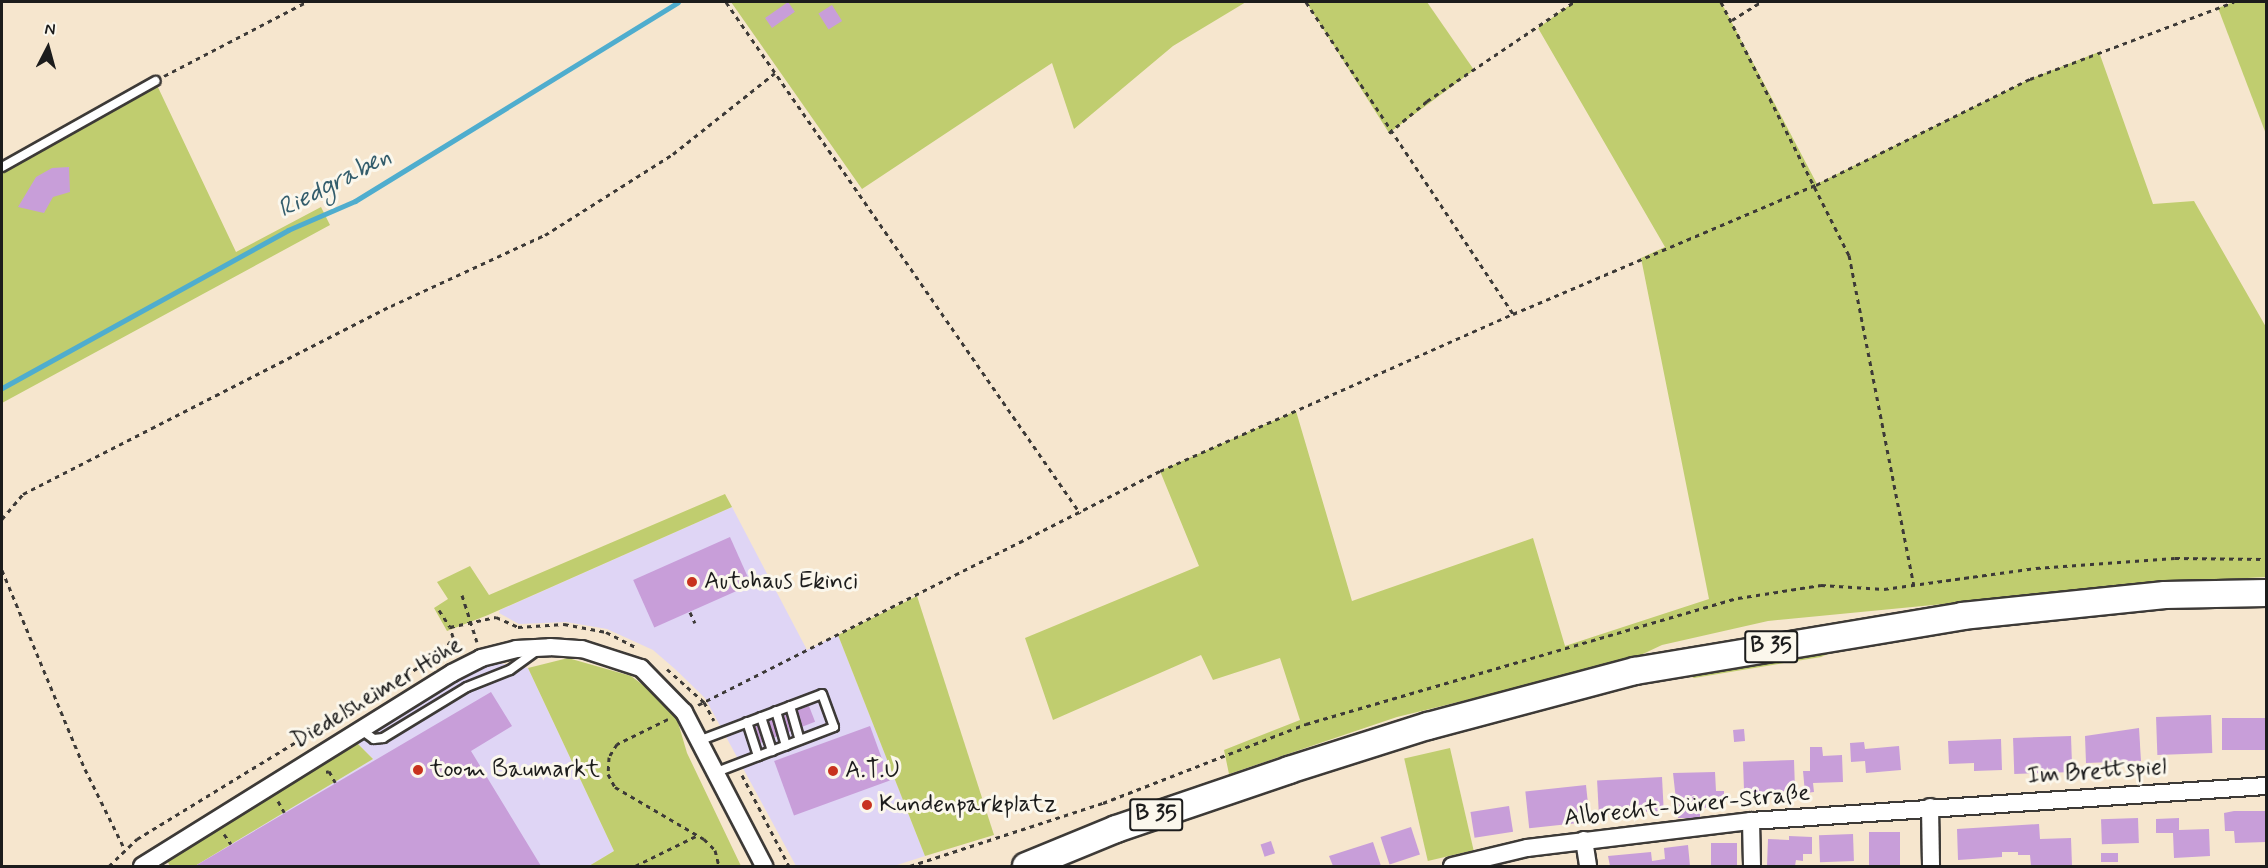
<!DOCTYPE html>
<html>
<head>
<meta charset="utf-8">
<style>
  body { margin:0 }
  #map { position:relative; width:2268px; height:868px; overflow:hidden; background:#f6e6ce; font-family:Mynerve,sans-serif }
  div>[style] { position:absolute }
  .built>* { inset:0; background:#dfd5f5 }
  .green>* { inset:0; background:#c0cd6f; transform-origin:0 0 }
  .stream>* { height:5px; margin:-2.5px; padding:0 2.5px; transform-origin:2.5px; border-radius:2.5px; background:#4fadce }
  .building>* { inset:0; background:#c89ed9; transform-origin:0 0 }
  .path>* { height:3px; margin-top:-1.5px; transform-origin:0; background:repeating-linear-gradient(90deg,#3d3a37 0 4.5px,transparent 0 9px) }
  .roads { filter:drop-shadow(2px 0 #3d3a37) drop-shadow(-2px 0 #3d3a37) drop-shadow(0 2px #3d3a37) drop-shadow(0 -2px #3d3a37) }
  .lane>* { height:8px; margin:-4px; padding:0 4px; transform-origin:4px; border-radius:4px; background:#fff }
  .street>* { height:16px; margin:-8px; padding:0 8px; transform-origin:8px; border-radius:8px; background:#fff }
  .primary>* { height:26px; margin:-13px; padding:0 13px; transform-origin:13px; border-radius:13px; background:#fff }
  .dots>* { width:16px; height:16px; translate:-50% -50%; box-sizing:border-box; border:3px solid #fbf7ec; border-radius:50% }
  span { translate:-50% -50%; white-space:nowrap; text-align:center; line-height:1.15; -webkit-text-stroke:6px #fbf7ec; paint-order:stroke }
  .shield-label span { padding:2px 4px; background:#fbf7ec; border:2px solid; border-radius:4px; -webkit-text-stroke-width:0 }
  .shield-label { font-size:22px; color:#1c1c1c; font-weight:700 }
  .poi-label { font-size:24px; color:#1c1c1c }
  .left { translate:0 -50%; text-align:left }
  .street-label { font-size:24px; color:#1c1c1c }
  .water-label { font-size:26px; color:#335d6c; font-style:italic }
  .frame { position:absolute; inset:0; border:3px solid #1c1c1c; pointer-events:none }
  .north { position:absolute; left:18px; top:18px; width:60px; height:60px; -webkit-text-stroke:4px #fbf7ec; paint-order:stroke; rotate:6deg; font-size:16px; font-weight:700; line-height:24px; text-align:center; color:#1c1c1c }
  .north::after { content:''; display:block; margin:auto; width:21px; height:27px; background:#1c1c1c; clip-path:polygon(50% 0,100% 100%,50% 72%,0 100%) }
</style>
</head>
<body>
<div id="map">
  <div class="built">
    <i style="clip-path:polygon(732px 507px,807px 650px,838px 635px,925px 856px,894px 866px,796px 866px,705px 698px,675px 669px,653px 650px,607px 629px,566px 622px,519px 624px,499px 613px,500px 610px)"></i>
    <i style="clip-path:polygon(492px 662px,528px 668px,614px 851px,589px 866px,195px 866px,373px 759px,355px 741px)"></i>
  </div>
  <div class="green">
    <i style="clip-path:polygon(731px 2px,1246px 2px,1173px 46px,1074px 129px,1052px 63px,862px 189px)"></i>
    <i style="clip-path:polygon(1306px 2px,1427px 2px,1474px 70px,1389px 133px)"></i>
    <i style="clip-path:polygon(1574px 2px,1721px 2px,1817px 184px,2030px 79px,2099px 52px,2153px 204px,2194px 201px,2266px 327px,2266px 577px,2172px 582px,1768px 621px,1662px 645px,1630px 660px,1397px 717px,1229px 774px,1224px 750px,1300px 720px,1280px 658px,1213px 680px,1201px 655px,1053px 720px,1025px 638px,1199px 566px,1160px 471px,1296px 411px,1352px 601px,1533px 538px,1565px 646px,1709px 599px,1641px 258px,1665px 247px,1538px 28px)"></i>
    <i style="clip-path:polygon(2234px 2px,2266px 2px,2266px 134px,2218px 8px)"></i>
    <i style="clip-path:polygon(155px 81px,236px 252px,321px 207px,330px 225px,2px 403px,2px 167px)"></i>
    <i style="clip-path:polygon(725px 494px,732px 507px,488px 615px,447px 631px,434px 608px,448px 599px,437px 582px,470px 566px,489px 595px)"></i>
    <i style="clip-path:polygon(917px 596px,994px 835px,925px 856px,838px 635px)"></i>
    <i style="clip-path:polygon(1842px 648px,1821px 657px,1694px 678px,1684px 673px)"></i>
    <i style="clip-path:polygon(568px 658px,631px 676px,651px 691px,677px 719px,687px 753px,741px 866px,589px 866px,614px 851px,528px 668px)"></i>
    <i style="clip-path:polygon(355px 741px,373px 759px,195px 866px,170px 866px,165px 857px)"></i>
    <i style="left:1450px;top:748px;width:105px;height:47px;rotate:77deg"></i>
  </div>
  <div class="stream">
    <i style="left:2px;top:388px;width:327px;rotate:-28.9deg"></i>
    <i style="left:288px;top:230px;width:73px;rotate:-23.4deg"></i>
    <i style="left:355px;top:201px;width:379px;rotate:-31.6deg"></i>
  </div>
  <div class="building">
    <i style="left:788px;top:2px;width:12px;height:28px;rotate:55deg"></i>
    <i style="left:832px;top:5px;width:19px;height:16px;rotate:58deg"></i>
    <i style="clip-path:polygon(69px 167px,70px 192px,53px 197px,44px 213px,18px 207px,36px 177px,52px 168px)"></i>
    <i style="left:730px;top:537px;width:52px;height:106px;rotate:66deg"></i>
    <i style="clip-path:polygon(491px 692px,512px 726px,471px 751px,541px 866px,195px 866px)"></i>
    <i style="left:809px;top:706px;width:17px;height:66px;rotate:69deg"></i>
    <i style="left:2211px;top:715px;width:38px;height:55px;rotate:88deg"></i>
    <i style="left:2266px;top:718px;width:32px;height:44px;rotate:90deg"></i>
    <i style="left:870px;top:726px;width:58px;height:102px;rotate:70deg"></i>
    <i style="clip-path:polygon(2139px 728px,2141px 761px,2086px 763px,2085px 736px)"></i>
    <i style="left:1744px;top:729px;width:12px;height:11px;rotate:85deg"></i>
    <i style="left:2071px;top:736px;width:36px;height:58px;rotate:88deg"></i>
    <i style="clip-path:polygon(2001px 739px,2002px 770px,1974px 771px,1974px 763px,1949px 764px,1948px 741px)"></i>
    <i style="clip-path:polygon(1864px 742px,1865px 749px,1899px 746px,1901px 770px,1866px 773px,1865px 761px,1851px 762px,1850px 743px)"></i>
    <i style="clip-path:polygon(1810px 747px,1822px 747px,1823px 756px,1842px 755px,1843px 782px,1813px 783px,1814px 792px,1805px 793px,1803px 771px,1810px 771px)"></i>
    <i style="left:1794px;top:760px;width:31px;height:51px;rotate:88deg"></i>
    <i style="clip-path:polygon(1715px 772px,1716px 791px,1724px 791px,1724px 807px,1700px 808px,1700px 818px,1678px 818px,1673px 773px)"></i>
    <i style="left:1662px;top:777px;width:34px;height:65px;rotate:87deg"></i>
    <i style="left:1586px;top:785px;width:37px;height:61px;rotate:84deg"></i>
    <i style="left:1509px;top:806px;width:26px;height:39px;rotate:81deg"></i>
    <i style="clip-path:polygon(2234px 811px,2266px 811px,2266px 842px,2235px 843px,2234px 831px,2225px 831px,2224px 813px)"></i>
    <i style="left:2138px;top:818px;width:25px;height:37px;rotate:88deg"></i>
    <i style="clip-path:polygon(2179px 818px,2179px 830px,2209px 829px,2210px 856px,2174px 858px,2173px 833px,2156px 833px,2156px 819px)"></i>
    <i style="clip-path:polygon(2039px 824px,2040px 839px,2071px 838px,2072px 866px,2031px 866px,2030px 855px,2018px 855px,2018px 852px,2002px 852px,2002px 857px,1958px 860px,1957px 829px)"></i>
    <i style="left:1411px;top:827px;width:29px;height:32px;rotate:72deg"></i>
    <i style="left:1869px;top:832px;width:31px;height:34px"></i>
    <i style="left:1853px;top:834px;width:27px;height:34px;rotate:88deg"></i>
    <i style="clip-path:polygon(1789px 836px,1812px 837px,1812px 854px,1803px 854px,1803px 861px,1796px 860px,1795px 866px,1767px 866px,1768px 839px,1789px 840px)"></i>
    <i style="left:1271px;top:841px;width:13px;height:11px;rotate:72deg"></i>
    <i style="clip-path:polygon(1373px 842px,1381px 866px,1333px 866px,1329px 856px)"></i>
    <i style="left:1711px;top:843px;width:26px;height:23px"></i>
    <i style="clip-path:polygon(1688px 845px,1690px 866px,1610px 866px,1608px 856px,1651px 852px,1652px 861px,1665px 859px,1664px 848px)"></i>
    <i style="left:2118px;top:853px;width:9px;height:17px;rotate:90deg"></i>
  </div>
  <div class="path">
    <i style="left:726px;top:2px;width:622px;rotate:55.29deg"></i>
    <i style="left:1306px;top:2px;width:374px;rotate:56.4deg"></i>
    <i style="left:1721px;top:2px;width:284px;rotate:63.2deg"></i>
    <i style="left:1849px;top:255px;width:336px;rotate:78.9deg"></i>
    <i style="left:1732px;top:20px;width:34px;rotate:-32deg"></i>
    <i style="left:164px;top:76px;width:160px;rotate:-27.5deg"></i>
    <i style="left:1389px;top:133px;width:50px;rotate:-40.1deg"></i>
    <i style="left:1427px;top:101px;width:177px;rotate:-34deg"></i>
    <i style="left:2px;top:519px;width:33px;rotate:-50deg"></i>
    <i style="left:23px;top:494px;width:413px;rotate:-27.1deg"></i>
    <i style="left:391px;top:306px;width:170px;rotate:-24.8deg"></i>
    <i style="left:545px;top:235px;width:151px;rotate:-32.3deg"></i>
    <i style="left:673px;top:154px;width:130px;rotate:-38.5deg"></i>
    <i style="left:2px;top:570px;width:216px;rotate:67.4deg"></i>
    <i style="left:85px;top:769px;width:90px;rotate:63.7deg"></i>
    <i style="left:462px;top:595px;width:49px;rotate:72.3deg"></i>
    <i style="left:439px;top:610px;width:20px;rotate:57deg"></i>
    <i style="left:690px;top:612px;width:12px;rotate:66deg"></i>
    <i style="left:667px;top:669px;width:50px;rotate:41.7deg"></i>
    <i style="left:704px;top:702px;width:21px;rotate:62deg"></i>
    <i style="left:698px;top:705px;width:518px;rotate:-26.86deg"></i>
    <i style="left:1160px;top:471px;width:386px;rotate:-24deg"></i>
    <i style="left:1513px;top:314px;width:329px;rotate:-23.1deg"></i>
    <i style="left:1816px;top:185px;width:239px;rotate:-26.4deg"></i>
    <i style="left:2030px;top:79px;width:218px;rotate:-20.7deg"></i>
    <i style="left:668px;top:719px;width:57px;rotate:153.9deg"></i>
    <i style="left:617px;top:744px;width:15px;rotate:122deg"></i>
    <i style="left:609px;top:757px;width:17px;rotate:93deg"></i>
    <i style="left:608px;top:774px;width:15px;rotate:62deg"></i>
    <i style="left:615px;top:787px;width:103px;rotate:30.3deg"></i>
    <i style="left:704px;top:839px;width:16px;rotate:45deg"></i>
    <i style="left:715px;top:850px;width:16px;rotate:76deg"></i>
    <i style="left:326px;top:772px;width:3px;rotate:-18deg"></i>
    <i style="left:329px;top:771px;width:13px;rotate:61deg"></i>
    <i style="left:742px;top:775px;width:102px;rotate:62.7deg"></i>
    <i style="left:278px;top:801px;width:13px;rotate:61deg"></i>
    <i style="left:224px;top:834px;width:12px;rotate:55deg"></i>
    <i style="left:109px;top:866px;width:39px;rotate:-44deg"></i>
    <i style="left:137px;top:839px;width:359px;rotate:-31.4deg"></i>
    <i style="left:443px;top:652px;width:18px;rotate:-56deg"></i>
    <i style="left:453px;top:637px;width:10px;rotate:-107deg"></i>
    <i style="left:450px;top:627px;width:47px;rotate:-12.3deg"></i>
    <i style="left:496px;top:617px;width:24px;rotate:24deg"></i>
    <i style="left:518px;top:627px;width:46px;rotate:-3.7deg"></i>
    <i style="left:564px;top:624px;width:43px;rotate:10.8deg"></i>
    <i style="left:606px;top:632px;width:35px;rotate:27deg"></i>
    <i style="left:635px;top:866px;width:70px;rotate:-26.2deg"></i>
    <i style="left:910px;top:866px;width:203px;rotate:-18.1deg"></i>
    <i style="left:1103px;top:803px;width:218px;rotate:-21.3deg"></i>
    <i style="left:1306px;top:724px;width:450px;rotate:-16.3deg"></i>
    <i style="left:1738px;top:598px;width:84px;rotate:-8.9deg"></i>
    <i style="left:1821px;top:585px;width:63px;rotate:3.6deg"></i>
    <i style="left:1884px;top:589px;width:153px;rotate:-7.9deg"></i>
    <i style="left:2036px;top:568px;width:139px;rotate:-4.1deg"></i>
    <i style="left:2175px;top:558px;width:91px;rotate:0.6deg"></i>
  </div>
  <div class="roads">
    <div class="lane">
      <i style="left:2px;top:167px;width:176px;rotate:-29.3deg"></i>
      <i style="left:790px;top:706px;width:35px;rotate:74deg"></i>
      <i style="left:776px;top:711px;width:36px;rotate:74deg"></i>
      <i style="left:761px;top:717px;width:36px;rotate:72deg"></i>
      <i style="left:747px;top:722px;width:36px;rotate:72deg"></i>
      <i style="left:360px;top:729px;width:17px;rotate:36deg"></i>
      <i style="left:374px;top:739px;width:9px;rotate:-6deg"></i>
      <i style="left:383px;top:738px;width:98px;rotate:-31.3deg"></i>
      <i style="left:467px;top:687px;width:46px;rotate:-21.6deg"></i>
      <i style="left:510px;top:670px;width:32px;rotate:-36deg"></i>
      <i style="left:701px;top:740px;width:129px;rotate:-20.8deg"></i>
      <i style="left:822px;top:694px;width:35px;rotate:70deg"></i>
      <i style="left:834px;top:727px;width:125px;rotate:159deg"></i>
    </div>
    <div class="street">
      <i style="left:1930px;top:807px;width:59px;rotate:89deg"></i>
      <i style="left:1751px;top:821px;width:45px;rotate:88.7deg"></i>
      <i style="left:1584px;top:840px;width:26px;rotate:81deg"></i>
      <i style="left:142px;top:866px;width:365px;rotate:-31.9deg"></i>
      <i style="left:452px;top:673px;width:33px;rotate:-27deg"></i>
      <i style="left:481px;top:658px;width:36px;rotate:-14deg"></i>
      <i style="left:516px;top:649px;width:34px;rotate:-3deg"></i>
      <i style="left:550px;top:647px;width:32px;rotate:4deg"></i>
      <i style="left:582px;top:649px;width:62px;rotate:17.9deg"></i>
      <i style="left:641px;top:668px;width:62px;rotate:45.7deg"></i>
      <i style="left:684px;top:712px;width:174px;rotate:62.5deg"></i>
      <i style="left:1452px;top:866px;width:77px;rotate:-13.5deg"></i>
      <i style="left:1527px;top:848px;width:226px;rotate:-6.9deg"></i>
      <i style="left:1751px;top:821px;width:516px;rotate:-3.89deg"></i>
    </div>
    <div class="primary">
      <i style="left:1026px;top:866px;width:97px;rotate:-22.3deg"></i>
      <i style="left:1116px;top:829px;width:183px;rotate:-18.8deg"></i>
      <i style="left:1289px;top:770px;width:146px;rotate:-17.6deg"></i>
      <i style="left:1428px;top:726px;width:214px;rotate:-14.9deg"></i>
      <i style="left:1635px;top:671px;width:332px;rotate:-9.5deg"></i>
      <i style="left:1962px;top:616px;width:204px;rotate:-5.9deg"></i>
      <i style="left:2165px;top:595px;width:101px;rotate:-1.1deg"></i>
    </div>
  </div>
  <div class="dots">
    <i style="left:692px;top:582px;background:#c8321e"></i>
    <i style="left:418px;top:770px;background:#c8321e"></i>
    <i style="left:833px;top:771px;background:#c8321e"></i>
    <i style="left:867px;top:805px;background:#c8321e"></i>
  </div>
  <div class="shield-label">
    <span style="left:1771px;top:647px">B 35</span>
    <span style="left:1156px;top:815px">B 35</span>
  </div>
  <div class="poi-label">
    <span class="left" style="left:704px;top:582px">Autohaus Ekinci</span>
    <span class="left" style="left:430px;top:770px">toom Baumarkt</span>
    <span class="left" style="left:845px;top:771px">A.T.U</span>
    <span class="left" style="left:879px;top:805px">Kundenparkplatz</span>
  </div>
  <div class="street-label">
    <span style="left:377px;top:693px;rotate:-31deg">Diedelsheimer Höhe</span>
    <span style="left:2097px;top:772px;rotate:-4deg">Im Brettspiel</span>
    <span style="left:1687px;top:806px;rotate:-6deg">Albrecht-Dürer-Straße</span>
  </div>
  <div class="water-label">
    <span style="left:335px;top:184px;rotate:-27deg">Riedgraben</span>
  </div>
  <div class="frame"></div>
  <div class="north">N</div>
</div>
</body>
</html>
